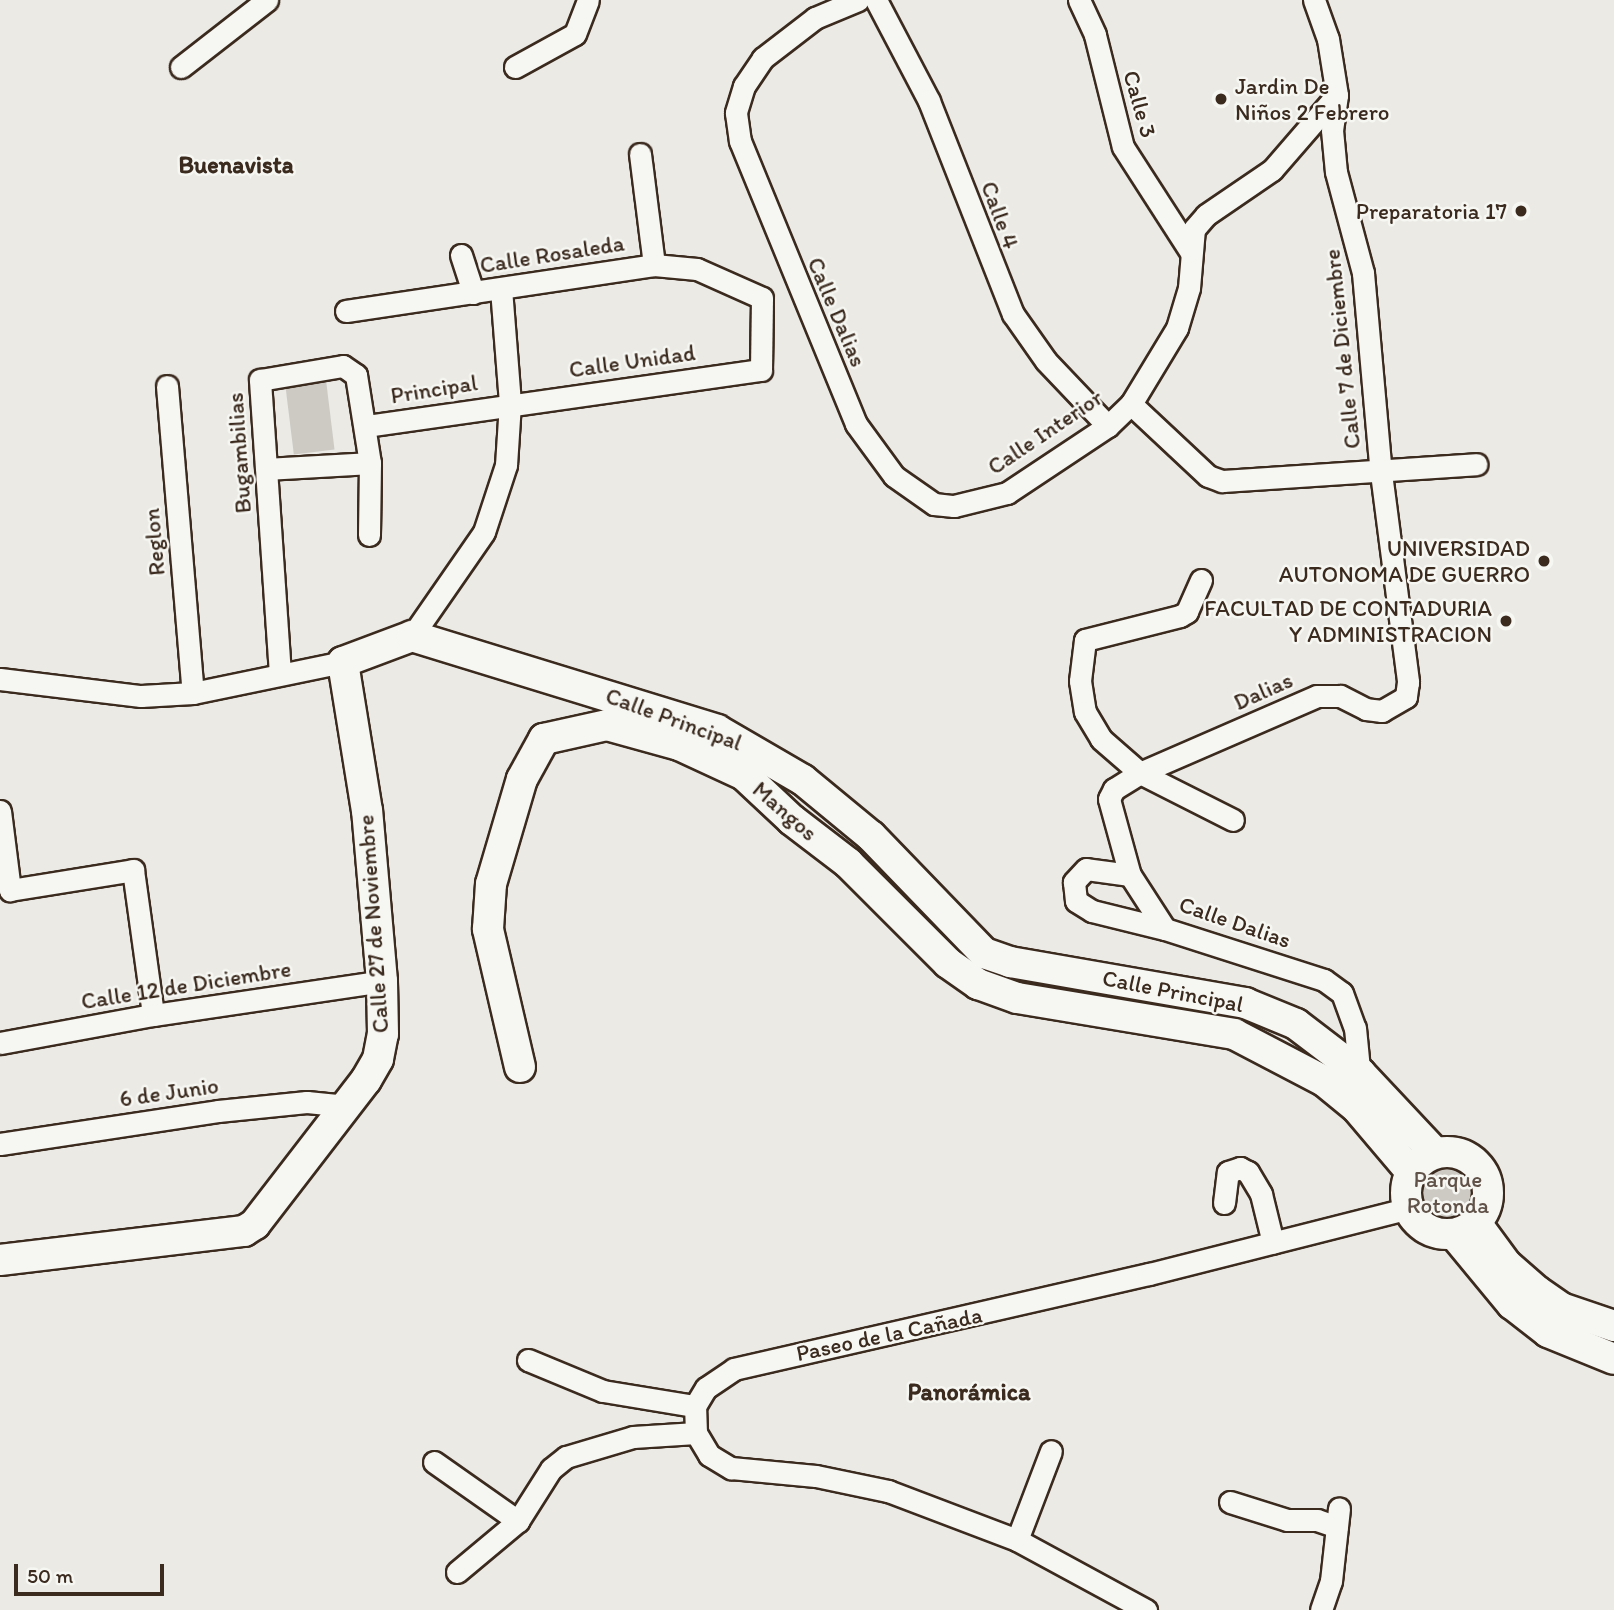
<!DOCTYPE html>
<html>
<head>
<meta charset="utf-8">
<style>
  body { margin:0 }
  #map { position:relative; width:1614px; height:1610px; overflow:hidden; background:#ebeae5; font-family:Itim,sans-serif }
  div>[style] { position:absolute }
  .green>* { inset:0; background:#cdcac4; transform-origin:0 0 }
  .round { border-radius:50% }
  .roads { filter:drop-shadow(2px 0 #3b2a1e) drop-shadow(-2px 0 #3b2a1e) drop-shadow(0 2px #3b2a1e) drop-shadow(0 -2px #3b2a1e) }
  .street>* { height:21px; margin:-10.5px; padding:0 10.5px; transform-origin:10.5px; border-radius:10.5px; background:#f6f6f2 }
  .secondary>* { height:30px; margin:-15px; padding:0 15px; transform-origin:15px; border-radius:15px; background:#f6f6f2 }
  .secondary>.ring { margin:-15px; padding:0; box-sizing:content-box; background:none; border:30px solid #f6f6f2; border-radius:50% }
  .dots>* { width:19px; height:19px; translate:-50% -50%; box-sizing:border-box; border:4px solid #f6f6f2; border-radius:50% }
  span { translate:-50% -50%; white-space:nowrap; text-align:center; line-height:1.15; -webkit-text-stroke:5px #f6f6f2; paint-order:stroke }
  .poi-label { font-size:23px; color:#3b2a1e }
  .left { translate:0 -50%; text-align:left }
  .right { translate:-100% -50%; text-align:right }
  .street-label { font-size:23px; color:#3b2a1e }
  .park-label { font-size:23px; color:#605248 }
  .neighbourhood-label { font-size:24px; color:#3b2a1e; font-weight:700 }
  .scale { position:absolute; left:14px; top:1564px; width:150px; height:32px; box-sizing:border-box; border:4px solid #3b2a1e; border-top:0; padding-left:9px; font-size:21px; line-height:24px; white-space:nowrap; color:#3b2a1e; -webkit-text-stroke:5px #f6f6f2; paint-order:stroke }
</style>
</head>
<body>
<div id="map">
  <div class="green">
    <i style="left:326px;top:380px;width:70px;height:41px;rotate:83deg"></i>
    <i class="round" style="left:1416px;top:1160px;width:64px;height:64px"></i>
  </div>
  <div class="roads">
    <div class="street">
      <i style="left:858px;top:0;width:47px;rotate:157.3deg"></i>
      <i style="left:815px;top:18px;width:66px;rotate:142.4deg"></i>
      <i style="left:763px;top:58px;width:34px;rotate:124deg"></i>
      <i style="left:744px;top:86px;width:28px;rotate:107deg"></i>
      <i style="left:736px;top:113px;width:28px;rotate:82deg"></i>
      <i style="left:740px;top:141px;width:306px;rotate:67.7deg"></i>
      <i style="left:856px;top:424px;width:64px;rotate:53.8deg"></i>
      <i style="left:894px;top:476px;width:49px;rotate:35deg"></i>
      <i style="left:934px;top:504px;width:20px;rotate:6deg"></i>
      <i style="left:954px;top:506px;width:55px;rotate:-13.8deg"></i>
      <i style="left:1007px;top:493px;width:121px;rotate:-33.6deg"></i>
      <i style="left:1108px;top:426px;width:32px;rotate:-44deg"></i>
      <i style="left:1131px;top:404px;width:89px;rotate:-58.8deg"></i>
      <i style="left:1177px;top:328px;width:42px;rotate:-73.3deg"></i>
      <i style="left:1189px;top:288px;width:59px;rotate:-85.2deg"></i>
      <i style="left:1194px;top:229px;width:18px;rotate:-49deg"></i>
      <i style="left:1206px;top:215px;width:80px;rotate:-34.3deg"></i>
      <i style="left:1272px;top:170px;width:99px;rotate:-49.1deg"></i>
      <i style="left:876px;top:0;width:114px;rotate:62.3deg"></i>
      <i style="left:929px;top:101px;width:229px;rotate:68.5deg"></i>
      <i style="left:1013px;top:314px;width:57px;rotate:54.9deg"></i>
      <i style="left:1046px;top:361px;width:90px;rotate:46.4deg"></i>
      <i style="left:1079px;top:0;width:38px;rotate:65deg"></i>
      <i style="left:1095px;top:35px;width:115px;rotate:76deg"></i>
      <i style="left:1123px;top:147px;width:124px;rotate:57.2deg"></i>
      <i style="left:1314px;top:0;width:41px;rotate:70.3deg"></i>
      <i style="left:1328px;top:39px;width:57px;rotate:80.9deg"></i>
      <i style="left:1337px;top:95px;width:35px;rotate:98deg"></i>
      <i style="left:1332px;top:130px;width:42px;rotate:84.6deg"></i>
      <i style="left:1336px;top:172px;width:105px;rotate:75deg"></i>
      <i style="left:1363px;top:273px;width:201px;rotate:84.9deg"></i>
      <i style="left:1381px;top:473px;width:211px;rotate:82.6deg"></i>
      <i style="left:1408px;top:682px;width:15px;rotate:98deg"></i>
      <i style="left:1406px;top:697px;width:28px;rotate:150deg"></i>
      <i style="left:1382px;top:711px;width:16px;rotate:-173deg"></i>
      <i style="left:1366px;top:709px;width:29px;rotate:-153deg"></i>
      <i style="left:1340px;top:696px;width:23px;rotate:180deg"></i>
      <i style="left:1317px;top:696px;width:193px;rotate:156.5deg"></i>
      <i style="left:1140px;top:773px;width:31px;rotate:148deg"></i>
      <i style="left:1114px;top:789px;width:11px;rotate:117deg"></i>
      <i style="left:1109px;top:799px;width:79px;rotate:74.6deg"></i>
      <i style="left:1130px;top:875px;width:64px;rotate:57.1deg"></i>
      <i style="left:1165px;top:929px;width:167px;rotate:17.8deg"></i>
      <i style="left:1324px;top:980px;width:22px;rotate:36deg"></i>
      <i style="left:1342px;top:993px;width:37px;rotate:70deg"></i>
      <i style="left:1355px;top:1028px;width:51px;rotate:84.4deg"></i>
      <i style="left:181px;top:67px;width:109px;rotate:-37.9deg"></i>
      <i style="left:515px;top:67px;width:68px;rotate:-28.8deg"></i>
      <i style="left:575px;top:34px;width:36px;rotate:-69deg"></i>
      <i style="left:640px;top:154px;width:112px;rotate:82.8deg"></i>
      <i style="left:461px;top:255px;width:40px;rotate:72deg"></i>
      <i style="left:346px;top:311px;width:311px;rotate:-8.5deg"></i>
      <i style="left:654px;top:265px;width:43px;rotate:5.3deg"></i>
      <i style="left:697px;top:269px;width:71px;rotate:24deg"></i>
      <i style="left:167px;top:386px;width:308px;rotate:85.2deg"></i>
      <i style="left:1131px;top:404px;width:105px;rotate:43.1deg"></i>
      <i style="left:1208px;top:476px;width:15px;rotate:20deg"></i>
      <i style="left:1222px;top:481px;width:255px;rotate:-3.8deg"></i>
      <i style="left:367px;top:426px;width:398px;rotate:-8.1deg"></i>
      <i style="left:761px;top:370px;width:72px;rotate:-89.2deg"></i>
      <i style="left:267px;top:469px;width:103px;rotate:-3.3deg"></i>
      <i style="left:1201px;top:580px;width:35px;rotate:114deg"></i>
      <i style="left:1187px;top:612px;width:8px;rotate:150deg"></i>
      <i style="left:1180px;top:616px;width:98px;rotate:165.8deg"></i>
      <i style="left:1085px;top:640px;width:41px;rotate:97deg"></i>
      <i style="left:1080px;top:681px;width:31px;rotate:81deg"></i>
      <i style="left:1085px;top:712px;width:31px;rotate:59deg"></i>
      <i style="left:1101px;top:739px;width:52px;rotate:41.1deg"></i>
      <i style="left:1140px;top:773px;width:104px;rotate:26.8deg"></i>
      <i style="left:412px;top:636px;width:126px;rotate:-55.3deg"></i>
      <i style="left:484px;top:532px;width:71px;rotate:-71.8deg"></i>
      <i style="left:506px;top:465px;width:62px;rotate:-86.3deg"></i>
      <i style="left:510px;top:403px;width:114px;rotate:-94.5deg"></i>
      <i style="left:280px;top:674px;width:295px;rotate:-93.9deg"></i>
      <i style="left:260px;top:380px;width:84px;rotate:-9.6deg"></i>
      <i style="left:343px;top:366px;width:16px;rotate:35deg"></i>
      <i style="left:356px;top:375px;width:89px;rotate:81deg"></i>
      <i style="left:370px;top:463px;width:72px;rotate:90.8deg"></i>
      <i style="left:0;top:679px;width:142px;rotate:6.9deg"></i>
      <i style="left:141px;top:696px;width:52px;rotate:-3.3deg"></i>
      <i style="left:193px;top:693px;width:153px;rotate:-11.7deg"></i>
      <i style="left:0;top:811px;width:80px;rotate:82.8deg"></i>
      <i style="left:10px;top:890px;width:125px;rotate:-9.2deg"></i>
      <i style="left:133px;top:870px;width:146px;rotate:82.1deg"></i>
      <i style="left:1130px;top:875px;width:44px;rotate:-172.2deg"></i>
      <i style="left:1086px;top:869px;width:18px;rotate:133deg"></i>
      <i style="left:1074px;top:882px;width:19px;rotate:84deg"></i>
      <i style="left:1076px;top:901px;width:19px;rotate:32deg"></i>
      <i style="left:1092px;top:911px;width:75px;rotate:13.9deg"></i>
      <i style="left:0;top:1043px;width:156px;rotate:-10.4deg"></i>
      <i style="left:153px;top:1015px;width:232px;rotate:-8.4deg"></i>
      <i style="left:0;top:1144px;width:220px;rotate:-8.6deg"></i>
      <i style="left:218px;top:1111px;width:89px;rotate:-5.8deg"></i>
      <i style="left:307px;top:1102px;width:40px;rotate:5.7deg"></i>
      <i style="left:1224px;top:1203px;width:31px;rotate:-83deg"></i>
      <i style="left:1228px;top:1172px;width:13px;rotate:-18deg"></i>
      <i style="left:1240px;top:1168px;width:9px;rotate:27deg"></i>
      <i style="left:1248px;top:1172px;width:26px;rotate:59deg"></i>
      <i style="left:1261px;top:1194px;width:50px;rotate:76.2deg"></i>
      <i style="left:528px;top:1360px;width:81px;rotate:22.5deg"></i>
      <i style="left:603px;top:1391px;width:93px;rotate:9.3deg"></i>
      <i style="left:696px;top:1433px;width:27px;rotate:-92deg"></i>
      <i style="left:695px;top:1406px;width:21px;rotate:-59deg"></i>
      <i style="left:706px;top:1388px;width:34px;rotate:-34deg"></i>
      <i style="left:734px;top:1369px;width:426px;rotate:-12.9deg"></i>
      <i style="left:1149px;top:1274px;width:268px;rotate:-14.2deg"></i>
      <i style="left:696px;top:1433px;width:26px;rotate:59deg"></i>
      <i style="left:709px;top:1455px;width:26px;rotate:31deg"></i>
      <i style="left:731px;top:1468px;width:85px;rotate:5.4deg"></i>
      <i style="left:816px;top:1476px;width:74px;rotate:11.8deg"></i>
      <i style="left:888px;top:1491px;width:138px;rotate:20.8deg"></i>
      <i style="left:1017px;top:1540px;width:147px;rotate:28.5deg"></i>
      <i style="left:434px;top:1462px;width:103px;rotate:35.1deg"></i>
      <i style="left:1230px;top:1502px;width:60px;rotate:17.5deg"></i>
      <i style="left:1287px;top:1520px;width:30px"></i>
      <i style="left:1317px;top:1520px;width:21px;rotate:19deg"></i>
      <i style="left:1017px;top:1540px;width:95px;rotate:-69.1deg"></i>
      <i style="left:457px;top:1572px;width:80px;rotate:-39.9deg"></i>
      <i style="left:518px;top:1521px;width:62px;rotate:-57.6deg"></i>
      <i style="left:551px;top:1469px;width:19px;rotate:-39deg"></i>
      <i style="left:566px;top:1457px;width:70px;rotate:-16.6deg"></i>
      <i style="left:633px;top:1437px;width:63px;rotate:-3.6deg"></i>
      <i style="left:1321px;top:1610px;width:31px;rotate:-71deg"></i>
      <i style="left:1331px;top:1581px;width:73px;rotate:-83.7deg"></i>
    </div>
    <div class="secondary">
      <i style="left:520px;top:1067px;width:142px;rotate:-103.1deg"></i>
      <i style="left:488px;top:929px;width:45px;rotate:-86.2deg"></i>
      <i style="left:491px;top:884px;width:109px;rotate:-73.6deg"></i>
      <i style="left:522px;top:779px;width:46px;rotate:-61.2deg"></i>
      <i style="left:544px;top:739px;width:65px;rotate:-12.5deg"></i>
      <i style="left:607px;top:725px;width:75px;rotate:15.5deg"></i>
      <i style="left:679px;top:745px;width:72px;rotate:24.8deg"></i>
      <i style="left:744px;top:775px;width:66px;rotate:43.2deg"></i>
      <i style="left:792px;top:820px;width:71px;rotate:37.5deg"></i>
      <i style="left:848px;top:863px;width:141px;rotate:45deg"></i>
      <i style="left:948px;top:963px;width:37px;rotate:35deg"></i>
      <i style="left:978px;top:984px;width:41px;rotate:19.7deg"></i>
      <i style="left:1017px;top:998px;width:220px;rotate:9.4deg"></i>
      <i style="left:1234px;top:1034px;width:102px;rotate:27.6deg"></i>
      <i style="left:1324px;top:1081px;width:43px;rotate:39.3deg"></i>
      <i style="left:1357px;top:1108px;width:84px;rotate:49.8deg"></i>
      <i class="ring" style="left:1406px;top:1152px;width:52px;height:52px"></i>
      <i style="left:1476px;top:1223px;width:51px;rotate:53.8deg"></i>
      <i style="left:1506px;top:1264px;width:41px;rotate:41.1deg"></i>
      <i style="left:1537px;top:1291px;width:29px;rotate:35deg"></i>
      <i style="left:1561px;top:1308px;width:56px;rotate:18.8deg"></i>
      <i style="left:1454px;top:1234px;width:91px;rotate:50.4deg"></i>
      <i style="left:1512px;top:1304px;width:46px;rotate:37.9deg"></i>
      <i style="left:1548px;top:1332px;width:71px;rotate:22.2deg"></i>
      <i style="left:0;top:1260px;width:246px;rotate:-6.8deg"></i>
      <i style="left:244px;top:1231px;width:13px;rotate:-32deg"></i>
      <i style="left:255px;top:1224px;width:182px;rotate:-52.4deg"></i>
      <i style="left:366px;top:1080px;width:24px;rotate:-60deg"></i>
      <i style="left:378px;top:1059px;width:25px;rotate:-79deg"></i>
      <i style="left:383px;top:1034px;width:53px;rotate:-91.1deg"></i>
      <i style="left:382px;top:981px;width:171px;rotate:-95deg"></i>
      <i style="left:367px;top:811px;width:151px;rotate:-99.2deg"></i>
      <i style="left:343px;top:662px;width:74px;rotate:-20.6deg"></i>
      <i style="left:412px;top:636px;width:319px;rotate:17.1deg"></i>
      <i style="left:717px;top:730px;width:99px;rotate:30.2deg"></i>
      <i style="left:803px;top:780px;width:88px;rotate:39.5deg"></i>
      <i style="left:871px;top:836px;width:163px;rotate:46deg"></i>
      <i style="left:984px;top:953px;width:28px;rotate:19deg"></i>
      <i style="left:1010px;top:962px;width:239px;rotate:9.9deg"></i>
      <i style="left:1245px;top:1003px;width:55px;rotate:22.4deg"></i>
      <i style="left:1296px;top:1024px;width:81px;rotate:37.4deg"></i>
      <i style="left:1360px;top:1073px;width:110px;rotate:46.8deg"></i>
    </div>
  </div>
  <div class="dots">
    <i style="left:1221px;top:99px;background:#3b2a1e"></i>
    <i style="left:1521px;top:211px;background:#3b2a1e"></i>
    <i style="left:1544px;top:561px;background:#3b2a1e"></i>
    <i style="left:1506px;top:621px;background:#3b2a1e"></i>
  </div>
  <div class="poi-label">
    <span class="left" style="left:1235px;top:99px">Jardin De<br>Niños 2 Febrero</span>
    <span class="right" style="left:1507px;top:211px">Preparatoria 17</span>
    <span class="right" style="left:1530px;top:561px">UNIVERSIDAD<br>AUTONOMA DE GUERRO</span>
    <span class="right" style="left:1492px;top:621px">FACULTAD DE CONTADURIA<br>Y ADMINISTRACION</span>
  </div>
  <div class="street-label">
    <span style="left:1140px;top:104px;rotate:74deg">Calle 3</span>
    <span style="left:1000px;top:215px;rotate:70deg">Calle 4</span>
    <span style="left:552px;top:254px;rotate:-9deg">Calle Rosaleda</span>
    <span style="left:837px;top:312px;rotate:67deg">Calle Dalias</span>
    <span style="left:1342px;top:349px;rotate:-96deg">Calle 7 de Diciembre</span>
    <span style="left:632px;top:361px;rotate:-8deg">Calle Unidad</span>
    <span style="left:434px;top:389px;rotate:-9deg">Principal</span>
    <span style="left:1045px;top:432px;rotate:-34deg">Calle Interior</span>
    <span style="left:239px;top:453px;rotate:-94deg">Bugambilias</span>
    <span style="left:154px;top:542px;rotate:-95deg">Reglon</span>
    <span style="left:1263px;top:691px;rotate:-24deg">Dalias</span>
    <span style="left:674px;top:719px;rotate:20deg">Calle Principal</span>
    <span style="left:785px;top:811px;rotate:41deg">Mangos</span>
    <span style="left:1235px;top:922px;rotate:19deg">Calle Dalias</span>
    <span style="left:373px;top:924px;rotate:-94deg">Calle 27 de Noviembre</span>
    <span style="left:186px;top:985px;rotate:-9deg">Calle 12 de Diciembre</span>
    <span style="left:1173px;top:991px;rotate:11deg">Calle Principal</span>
    <span style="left:169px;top:1092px;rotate:-8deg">6 de Junio</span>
    <span style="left:889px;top:1334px;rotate:-12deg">Paseo de la Cañada</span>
  </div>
  <div class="park-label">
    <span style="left:1448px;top:1192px">Parque<br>Rotonda</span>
  </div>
  <div class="neighbourhood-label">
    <span style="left:236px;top:165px">Buenavista</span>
    <span style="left:969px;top:1392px">Panorámica</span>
  </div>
  <div class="scale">50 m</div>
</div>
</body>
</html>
